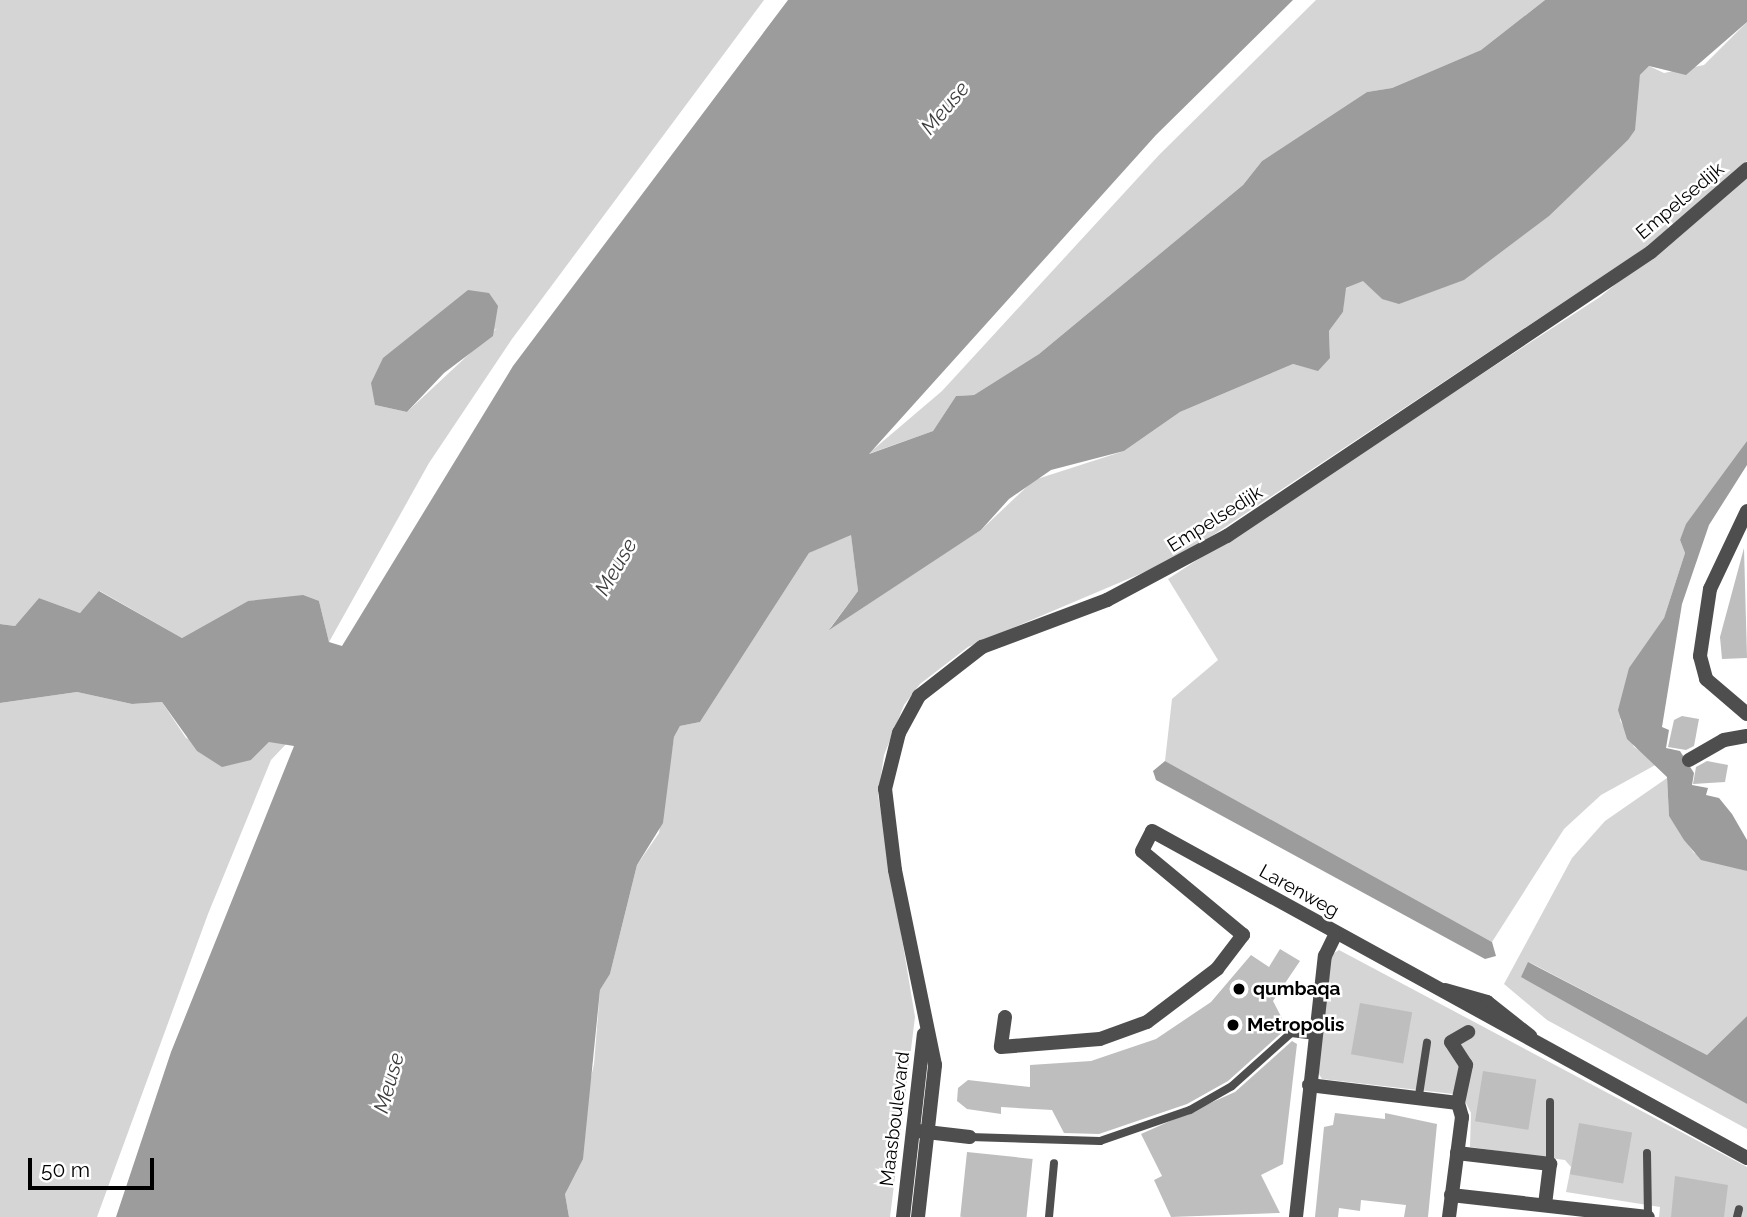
<!DOCTYPE html>
<html>
<head>
<meta charset="utf-8">
<style>
  body { margin:0 }
  #map { position:relative; width:1747px; height:1217px; overflow:hidden; background:#fff; font-family:Raleway,sans-serif }
  div>[style] { position:absolute }
  .green>* { inset:0; background:#d5d5d5 }
  .water>* { inset:0; background:#9c9c9c }
  .building>* { inset:0; background:#bebebe; transform-origin:0 0 }
  .lane>* { height:8px; margin:-4px; padding:0 4px; transform-origin:4px; border-radius:4px; background:#4e4e4e }
  .street>* { height:14px; margin:-7px; padding:0 7px; transform-origin:7px; border-radius:7px; background:#4e4e4e }
  .dots>* { width:19px; height:19px; translate:-50% -50%; box-sizing:border-box; border:4px solid #fff; border-radius:50% }
  span { translate:-50% -50%; white-space:nowrap; text-align:center; line-height:1.15; -webkit-text-stroke:5px #fff; paint-order:stroke }
  .street-label { font-size:19px; color:#000 }
  .poi-label { font-size:19px; color:#000; font-weight:700 }
  .left { translate:0 -50%; text-align:left }
  .water-label { font-size:21px; color:#3d3d3d; font-style:italic }
  .scale { position:absolute; left:28px; top:1158px; width:126px; height:32px; box-sizing:border-box; border:4px solid #000; border-top:0; padding-left:9px; font-size:21px; line-height:24px; white-space:nowrap; color:#000; -webkit-text-stroke:5px #fff; paint-order:stroke }
</style>
</head>
<body>
<div id="map">
  <div class="green">
    <i style="clip-path:polygon(evenodd,0 0,764px 0,512px 339px,429px 463px,329px 642px,319px 601px,248px 601px,182px 638px,100px 591px,80px 613px,39px 598px,15px 626px,0 624px,0 0,497px 328px,407px 412px,375px 405px,497px 328px)"></i>
    <i style="clip-path:polygon(1316px 0,1545px 0,1481px 50px,1392px 88px,1367px 92px,1262px 161px,1243px 185px,1039px 354px,974px 395px,956px 396px,933px 431px,868px 454px,942px 391px,1159px 155px)"></i>
    <i style="clip-path:polygon(1747px 22px,1747px 161px,1645px 248px,1180px 557px,968px 647px,920px 684px,904px 705px,884px 755px,878px 795px,915px 1017px,890px 1217px,569px 1217px,565px 1194px,594px 1064px,600px 990px,610px 974px,637px 865px,659px 833px,674px 737px,680px 726px,700px 722px,809px 553px,851px 534px,858px 591px,830px 628px,981px 530px,1034px 480px,1124px 451px,1180px 412px,1293px 364px,1312px 369px,1330px 358px,1329px 331px,1343px 312px,1345px 289px,1363px 280px,1382px 299px,1596px 168px,1628px 140px,1640px 75px,1649px 66px,1664px 73px,1704px 65px)"></i>
    <i style="clip-path:polygon(1747px 176px,1747px 441px,1680px 540px,1685px 553px,1664px 618px,1620px 720px,1634px 747px,1659px 763px,1601px 795px,1564px 829px,1492px 942px,1165px 761px,1172px 699px,1218px 660px,1168px 579px,1600px 297px)"></i>
    <i style="clip-path:polygon(77px 692px,132px 704px,162px 702px,186px 738px,251px 760px,269px 742px,280px 741px,288px 742px,271px 760px,208px 914px,97px 1217px,0 1217px,0 703px)"></i>
    <i style="clip-path:polygon(1667px 778px,1669px 816px,1694px 853px,1747px 871px,1747px 1016px,1707px 1055px,1529px 962px,1747px 1104px,1747px 1129px,1547px 1020px,1504px 984px,1572px 858px,1605px 821px)"></i>
    <i style="clip-path:polygon(1339px 950px,1747px 1167px,1747px 1217px,1659px 1217px,1660px 1207px,1566px 1192px,1571px 1167px,1565px 1160px,1470px 1147px,1471px 1113px,1462px 1095px,1322px 1079px,1317px 1071px,1331px 955px)"></i>
  </div>
  <div class="water">
    <i style="clip-path:polygon(788px 0,1293px 0,1156px 135px,869px 454px,933px 431px,956px 396px,974px 395px,1039px 354px,1243px 185px,1262px 161px,1367px 92px,1392px 88px,1481px 50px,1545px 0,1747px 0,1747px 22px,1686px 75px,1649px 66px,1640px 75px,1635px 130px,1628px 140px,1549px 216px,1464px 280px,1399px 304px,1382px 299px,1363px 281px,1346px 288px,1343px 312px,1329px 331px,1330px 358px,1318px 371px,1293px 364px,1180px 412px,1124px 451px,1051px 470px,1009px 499px,981px 530px,829px 630px,858px 591px,851px 535px,809px 553px,700px 722px,680px 726px,674px 737px,663px 823px,637px 865px,610px 974px,600px 990px,583px 1159px,565px 1194px,569px 1217px,116px 1217px,171px 1052px,294px 746px,269px 742px,251px 760px,222px 767px,197px 751px,162px 702px,132px 704px,77px 692px,0 703px,0 624px,15px 626px,39px 598px,80px 613px,99px 591px,182px 638px,248px 601px,303px 595px,319px 601px,329px 642px,342px 646px,513px 366px)"></i>
    <i style="clip-path:polygon(468px 290px,489px 293px,498px 306px,493px 336px,444px 373px,407px 412px,375px 405px,371px 383px,383px 358px)"></i>
    <i style="clip-path:polygon(1747px 441px,1747px 465px,1709px 525px,1682px 604px,1662px 727px,1669px 730px,1666px 748px,1680px 751px,1694px 773px,1692px 785px,1708px 788px,1706px 795px,1719px 798px,1732px 814px,1747px 840px,1747px 871px,1701px 860px,1684px 840px,1669px 816px,1667px 777px,1627px 739px,1618px 710px,1629px 668px,1664px 618px,1685px 553px,1680px 540px,1686px 524px)"></i>
    <i style="clip-path:polygon(1165px 761px,1492px 942px,1496px 956px,1485px 959px,1156px 780px,1153px 771px)"></i>
    <i style="clip-path:polygon(1528px 962px,1707px 1055px,1747px 1016px,1747px 1104px,1521px 977px)"></i>
  </div>
  <div class="building">
    <i style="clip-path:polygon(1744px 548px,1747px 658px,1722px 659px,1720px 637px)"></i>
    <i style="clip-path:polygon(1682px 716px,1699px 719px,1694px 746px,1686px 750px,1668px 747px,1674px 720px)"></i>
    <i style="clip-path:polygon(1707px 761px,1728px 765px,1725px 782px,1693px 784px,1696px 767px)"></i>
    <i style="clip-path:polygon(1280px 949px,1300px 961px,1273px 1001px,1287px 1028px,1228px 1081px,1187px 1104px,1099px 1134px,1064px 1133px,1052px 1110px,1001px 1107px,1001px 1114px,967px 1109px,957px 1101px,958px 1088px,968px 1080px,1030px 1087px,1030px 1065px,1091px 1061px,1156px 1039px,1211px 1002px,1251px 955px,1269px 967px)"></i>
    <i style="left:1360px;top:1003px;width:53px;height:52px;rotate:10deg"></i>
    <i style="clip-path:polygon(1292px 1041px,1297px 1044px,1283px 1164px,1261px 1175px,1280px 1213px,1171px 1217px,1154px 1180px,1162px 1176px,1141px 1134px,1235px 1092px)"></i>
    <i style="left:1483px;top:1071px;width:54px;height:51px;rotate:9deg"></i>
    <i style="clip-path:polygon(1335px 1113px,1385px 1119px,1385px 1113px,1437px 1124px,1428px 1217px,1404px 1217px,1406px 1205px,1361px 1200px,1360px 1211px,1339px 1208px,1338px 1217px,1315px 1217px,1324px 1127px,1333px 1125px)"></i>
    <i style="left:1579px;top:1123px;width:54px;height:52px;rotate:10deg"></i>
    <i style="left:967px;top:1152px;width:66px;height:65px;rotate:6deg"></i>
    <i style="clip-path:polygon(1675px 1176px,1728px 1185px,1724px 1217px,1671px 1217px)"></i>
  </div>
  <div class="lane">
    <i style="left:1419px;top:1095px;width:53px;rotate:-81.3deg"></i>
    <i style="left:970px;top:1137px;width:130px;rotate:1.8deg"></i>
    <i style="left:1100px;top:1141px;width:95px;rotate:-19deg"></i>
    <i style="left:1190px;top:1110px;width:48px;rotate:-29.7deg"></i>
    <i style="left:1232px;top:1086px;width:79px;rotate:-41.9deg"></i>
    <i style="left:1291px;top:1033px;width:23px;rotate:7deg"></i>
    <i style="left:1647px;top:1153px;width:64px;rotate:89.1deg"></i>
    <i style="left:1550px;top:1164px;width:62px;rotate:-90deg"></i>
    <i style="left:1049px;top:1217px;width:54px;rotate:-84.7deg"></i>
    <i style="left:1737px;top:1217px;width:8px;rotate:-76deg"></i>
  </div>
  <div class="street">
    <i style="left:1747px;top:511px;width:86px;rotate:115.4deg"></i>
    <i style="left:1710px;top:589px;width:68px;rotate:98.5deg"></i>
    <i style="left:1700px;top:656px;width:24px;rotate:75deg"></i>
    <i style="left:1706px;top:679px;width:54px;rotate:40.5deg"></i>
    <i style="left:1689px;top:760px;width:40px;rotate:-29.7deg"></i>
    <i style="left:1724px;top:740px;width:23px;rotate:-10deg"></i>
    <i style="left:1445px;top:990px;width:44px;rotate:15.9deg"></i>
    <i style="left:1487px;top:1002px;width:55px;rotate:38.3deg"></i>
    <i style="left:1005px;top:1017px;width:30px;rotate:98deg"></i>
    <i style="left:1001px;top:1047px;width:99px;rotate:-4.6deg"></i>
    <i style="left:1100px;top:1039px;width:50px;rotate:-19.9deg"></i>
    <i style="left:1147px;top:1022px;width:88px;rotate:-37.1deg"></i>
    <i style="left:1217px;top:969px;width:43px;rotate:-52.6deg"></i>
    <i style="left:1243px;top:935px;width:131px;rotate:-140.3deg"></i>
    <i style="left:1142px;top:851px;width:22px;rotate:-63deg"></i>
    <i style="left:1152px;top:831px;width:679px;rotate:28.79deg"></i>
    <i style="left:1309px;top:1085px;width:150px;rotate:6.9deg"></i>
    <i style="left:1458px;top:1103px;width:15px;rotate:74deg"></i>
    <i style="left:1462px;top:1117px;width:101px;rotate:97.4deg"></i>
    <i style="left:1458px;top:1103px;width:39px;rotate:-78deg"></i>
    <i style="left:1466px;top:1065px;width:27px;rotate:-123deg"></i>
    <i style="left:1451px;top:1042px;width:20px;rotate:-30deg"></i>
    <i style="left:918px;top:1131px;width:52px;rotate:6.6deg"></i>
    <i style="left:1457px;top:1153px;width:94px;rotate:6.7deg"></i>
    <i style="left:1550px;top:1164px;width:41px;rotate:97deg"></i>
    <i style="left:1451px;top:1195px;width:198px;rotate:6.4deg"></i>
    <i style="left:903px;top:1217px;width:184px;rotate:-83.5deg"></i>
    <i style="left:918px;top:1217px;width:153px;rotate:-83.6deg"></i>
    <i style="left:935px;top:1065px;width:199px;rotate:-101.6deg"></i>
    <i style="left:895px;top:870px;width:82px;rotate:-97deg"></i>
    <i style="left:885px;top:789px;width:58px;rotate:-76deg"></i>
    <i style="left:899px;top:733px;width:42px;rotate:-61.6deg"></i>
    <i style="left:919px;top:696px;width:80px;rotate:-37.9deg"></i>
    <i style="left:982px;top:647px;width:134px;rotate:-20.6deg"></i>
    <i style="left:1107px;top:600px;width:136px;rotate:-28.1deg"></i>
    <i style="left:1227px;top:536px;width:510px;rotate:-33.81deg"></i>
    <i style="left:1651px;top:252px;width:127px;rotate:-40.8deg"></i>
    <i style="left:1296px;top:1217px;width:263px;rotate:-83.7deg"></i>
    <i style="left:1325px;top:956px;width:25px;rotate:-64deg"></i>
  </div>
  <div class="dots">
    <i style="left:1239px;top:989px;background:#000"></i>
    <i style="left:1233px;top:1025px;background:#000"></i>
  </div>
  <div class="street-label">
    <span style="left:1680px;top:201px;rotate:-40deg">Empelsedijk</span>
    <span style="left:1215px;top:519px;rotate:-32deg">Empelsedijk</span>
    <span style="left:1299px;top:891px;rotate:29deg">Larenweg</span>
    <span style="left:895px;top:1119px;rotate:-83deg">Maasboulevard</span>
  </div>
  <div class="poi-label">
    <span class="left" style="left:1253px;top:989px">qumbaqa</span>
    <span class="left" style="left:1247px;top:1025px">Metropolis</span>
  </div>
  <div class="water-label">
    <span style="left:945px;top:108px;rotate:-50deg">Meuse</span>
    <span style="left:616px;top:567px;rotate:-60deg">Meuse</span>
    <span style="left:389px;top:1083px;rotate:-74deg">Meuse</span>
  </div>
  <div class="scale">50 m</div>
</div>
</body>
</html>
